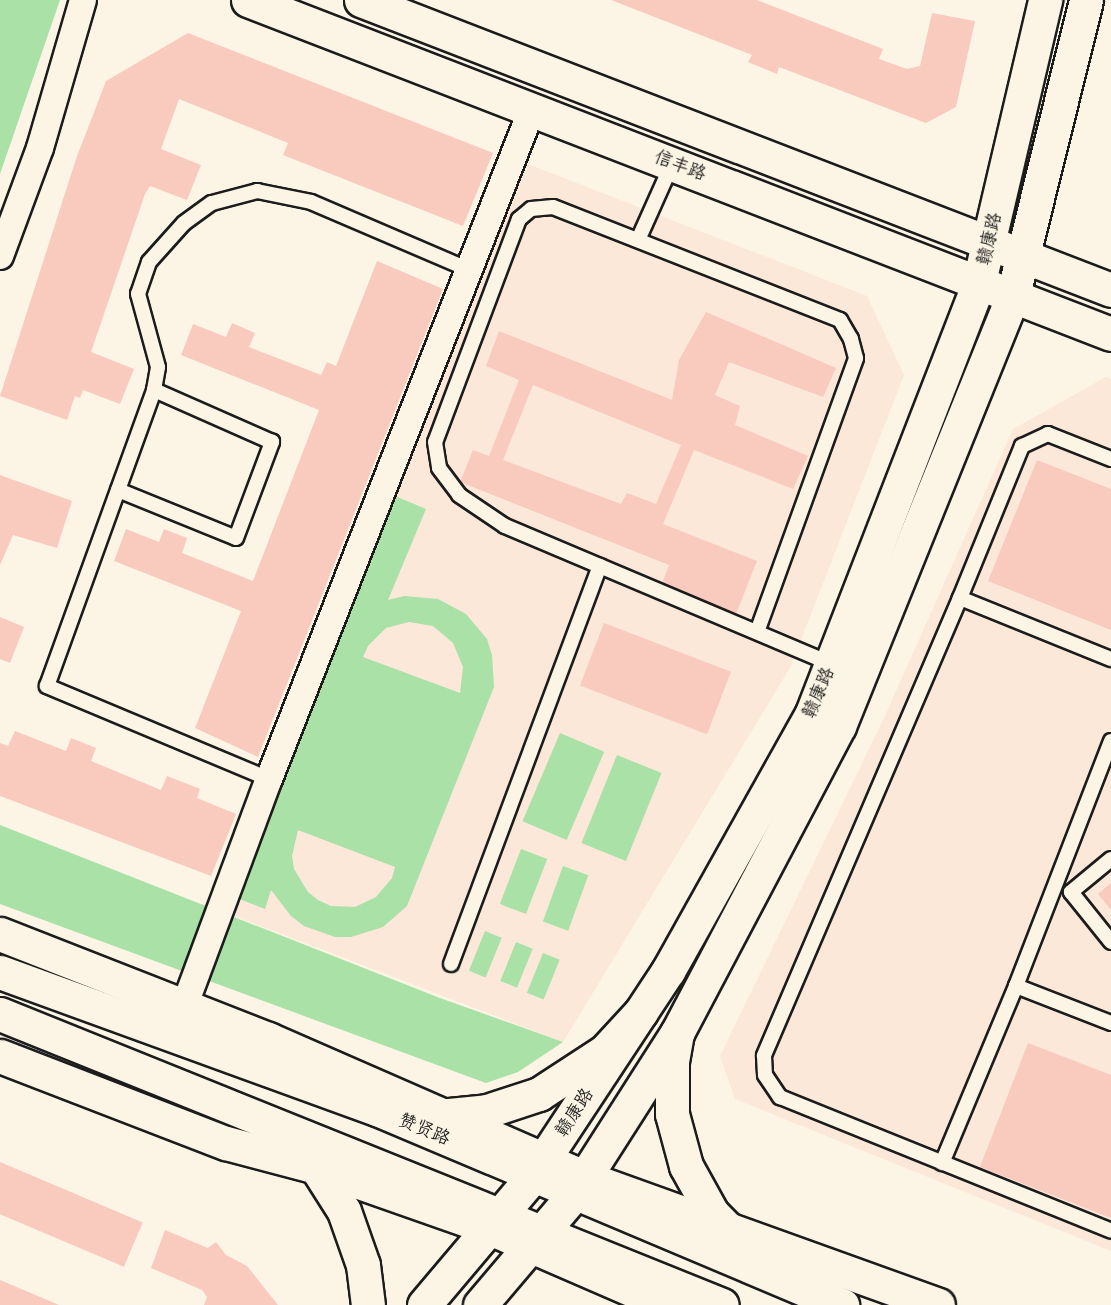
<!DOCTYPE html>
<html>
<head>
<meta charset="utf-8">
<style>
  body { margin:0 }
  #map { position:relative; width:1111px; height:1305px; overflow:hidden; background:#fcf5e5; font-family:"Architects Daughter","LXGW WenKai TC",sans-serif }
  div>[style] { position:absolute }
  .built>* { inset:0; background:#fbe8d9 }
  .green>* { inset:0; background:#a9e1a6; transform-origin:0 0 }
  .building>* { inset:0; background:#f9cabe; transform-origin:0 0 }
  .roads { filter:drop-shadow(2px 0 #1c1c1c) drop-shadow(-2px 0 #1c1c1c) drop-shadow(0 2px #1c1c1c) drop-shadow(0 -2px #1c1c1c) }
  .lane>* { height:14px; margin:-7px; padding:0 7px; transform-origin:7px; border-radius:7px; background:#fcf5e5 }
  .street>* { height:26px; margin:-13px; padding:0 13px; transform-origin:13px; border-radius:13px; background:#fcf5e5 }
  .secondary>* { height:33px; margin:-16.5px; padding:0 16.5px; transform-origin:16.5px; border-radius:16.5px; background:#fcf5e5 }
  .primary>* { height:33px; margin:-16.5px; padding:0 16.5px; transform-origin:16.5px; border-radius:16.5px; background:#fcf5e5 }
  span { translate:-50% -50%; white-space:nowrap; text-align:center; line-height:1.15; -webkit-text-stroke:5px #fcf5e5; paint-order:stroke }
  .street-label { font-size:18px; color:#1c1c1c }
</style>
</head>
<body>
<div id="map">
  <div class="built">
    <i style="clip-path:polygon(523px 162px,867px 296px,904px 375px,790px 668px,563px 1042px,224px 912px)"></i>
    <i style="clip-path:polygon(1106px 377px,1111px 379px,1111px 1251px,735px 1099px,720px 1056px,884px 718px,1013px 429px)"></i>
  </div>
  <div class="green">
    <i style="clip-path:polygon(0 0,60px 0,0 174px)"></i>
    <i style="clip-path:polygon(evenodd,395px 496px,426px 509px,388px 600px,404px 596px,438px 599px,466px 614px,487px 639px,492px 655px,494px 687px,407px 906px,383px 927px,351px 937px,335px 937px,304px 926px,291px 916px,271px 890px,265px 909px,237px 898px,395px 496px,409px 622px,433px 626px,453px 643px,463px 667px,460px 693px,363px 657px,368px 646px,386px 628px,409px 622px,395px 496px,298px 830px,395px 867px,392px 878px,376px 897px,355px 907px,331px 906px,318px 900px,308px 892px,294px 869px,292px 856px,298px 830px)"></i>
    <i style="left:560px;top:733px;width:48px;height:96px;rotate:23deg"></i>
    <i style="left:617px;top:755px;width:48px;height:95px;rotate:22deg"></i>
    <i style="clip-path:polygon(0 825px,440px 998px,563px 1042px,518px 1072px,486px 1083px,0 904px)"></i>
    <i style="left:521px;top:849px;width:28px;height:59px;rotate:21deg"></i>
    <i style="left:563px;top:866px;width:27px;height:59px;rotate:20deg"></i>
    <i style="left:485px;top:931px;width:18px;height:43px;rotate:22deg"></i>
    <i style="left:516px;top:942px;width:18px;height:42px;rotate:22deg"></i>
    <i style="left:543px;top:953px;width:18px;height:43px;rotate:22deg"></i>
  </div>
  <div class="building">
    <i style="clip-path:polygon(611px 0,757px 0,883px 49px,879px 59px,907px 69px,920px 66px,932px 13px,975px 21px,956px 107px,926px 123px,779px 67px,777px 74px,748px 62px,752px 55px)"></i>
    <i style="clip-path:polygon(188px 33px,493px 153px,463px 226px,283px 155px,288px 143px,179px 99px,161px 149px,201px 165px,187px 200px,150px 186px,145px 194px,91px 352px,134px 369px,120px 404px,83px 390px,80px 398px,75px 396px,67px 420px,0 396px,76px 159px,106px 81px)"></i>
    <i style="clip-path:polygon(377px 261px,443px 289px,258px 757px,195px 728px,241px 611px,114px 561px,126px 529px,159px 542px,164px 529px,187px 538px,182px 553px,253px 581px,319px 410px,181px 355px,193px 324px,226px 337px,232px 323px,255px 333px,249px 347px,321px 375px,327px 362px,336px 366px)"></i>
    <i style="clip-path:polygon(evenodd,706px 312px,836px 368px,823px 397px,729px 362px,715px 395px,740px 406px,735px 425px,808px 456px,793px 489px,694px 450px,663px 524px,757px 561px,736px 614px,661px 586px,669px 565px,460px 482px,473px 450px,489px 456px,519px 380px,486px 366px,499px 331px,672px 400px,679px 360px,706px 312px,533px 385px,681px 445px,656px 504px,627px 493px,621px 504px,503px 460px,533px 385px)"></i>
    <i style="clip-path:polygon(1037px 460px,1111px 489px,1111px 630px,988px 581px)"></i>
    <i style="clip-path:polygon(0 475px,72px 501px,57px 548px,13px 535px,0 565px)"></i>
    <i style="clip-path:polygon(0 617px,24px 627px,10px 663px,0 659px)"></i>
    <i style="left:604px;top:623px;width:136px;height:67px;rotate:21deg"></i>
    <i style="clip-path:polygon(15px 731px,66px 751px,71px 738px,96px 748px,91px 761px,161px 790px,167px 776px,200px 789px,197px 798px,236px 814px,211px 876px,0 796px,0 743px,8px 746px)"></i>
    <i style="clip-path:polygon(1111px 883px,1111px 910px,1098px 894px)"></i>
    <i style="clip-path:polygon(1028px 1043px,1111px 1075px,1111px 1218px,980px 1167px)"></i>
    <i style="left:0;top:1162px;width:155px;height:48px;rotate:23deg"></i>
    <i style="clip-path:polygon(165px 1230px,208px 1248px,216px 1242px,226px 1255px,247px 1266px,278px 1305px,204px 1305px,207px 1297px,202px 1290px,151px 1268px)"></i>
    <i style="clip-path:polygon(0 1280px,59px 1305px,0 1305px)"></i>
  </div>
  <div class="roads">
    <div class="lane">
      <i style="left:638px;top:240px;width:83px;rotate:-65.9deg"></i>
      <i style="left:1111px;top:459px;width:68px;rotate:-158.4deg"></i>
      <i style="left:1048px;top:434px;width:29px;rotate:155deg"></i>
      <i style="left:1022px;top:446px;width:164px;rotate:112.2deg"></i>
      <i style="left:960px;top:598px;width:163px;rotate:22deg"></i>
      <i style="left:118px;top:490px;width:127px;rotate:22.1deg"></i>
      <i style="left:236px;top:538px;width:103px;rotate:-69.4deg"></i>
      <i style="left:272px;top:442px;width:129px;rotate:-156.2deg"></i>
      <i style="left:960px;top:598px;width:498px;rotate:113.2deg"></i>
      <i style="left:764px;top:1056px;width:19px;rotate:87deg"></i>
      <i style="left:765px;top:1075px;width:27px;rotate:56deg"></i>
      <i style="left:780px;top:1097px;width:357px;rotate:22deg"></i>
      <i style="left:757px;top:632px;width:291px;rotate:-70.1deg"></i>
      <i style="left:856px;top:358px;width:20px;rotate:-105deg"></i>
      <i style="left:851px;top:339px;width:22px;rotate:-120deg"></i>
      <i style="left:840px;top:320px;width:308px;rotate:-158.5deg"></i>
      <i style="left:553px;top:207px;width:22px;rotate:175deg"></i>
      <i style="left:531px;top:209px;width:16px;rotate:140deg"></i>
      <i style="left:519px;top:219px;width:238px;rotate:110.6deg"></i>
      <i style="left:435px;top:442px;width:26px;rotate:81deg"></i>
      <i style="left:439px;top:468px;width:34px;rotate:53deg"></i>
      <i style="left:459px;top:495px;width:55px;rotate:34deg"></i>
      <i style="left:505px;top:526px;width:354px;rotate:22.9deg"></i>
      <i style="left:1111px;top:741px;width:263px;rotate:111.2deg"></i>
      <i style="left:1016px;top:986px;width:102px;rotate:21.3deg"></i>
      <i style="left:269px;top:779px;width:241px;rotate:-157.3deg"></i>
      <i style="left:47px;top:686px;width:315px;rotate:-70.1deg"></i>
      <i style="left:154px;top:390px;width:23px;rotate:-80deg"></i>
      <i style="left:158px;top:367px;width:76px;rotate:-105.3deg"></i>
      <i style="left:138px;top:294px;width:34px;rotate:-71deg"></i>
      <i style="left:149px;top:262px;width:52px;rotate:-48.1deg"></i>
      <i style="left:184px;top:223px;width:34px;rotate:-36deg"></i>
      <i style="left:212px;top:203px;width:47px;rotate:-14.9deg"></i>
      <i style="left:257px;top:191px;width:55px;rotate:11.5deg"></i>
      <i style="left:311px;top:202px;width:173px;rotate:23.2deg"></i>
      <i style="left:1111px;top:859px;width:52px;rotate:140.5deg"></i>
      <i style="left:1071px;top:892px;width:64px;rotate:51.3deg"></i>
      <i style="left:451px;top:964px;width:425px;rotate:-69.5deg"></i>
      <i style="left:942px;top:1163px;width:192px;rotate:-67.3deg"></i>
    </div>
    <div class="street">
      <i style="left:0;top:256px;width:115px;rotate:-69.7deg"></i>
      <i style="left:40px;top:148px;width:154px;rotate:-73.8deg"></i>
      <i style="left:184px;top:1007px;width:243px;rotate:-69.6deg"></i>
      <i style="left:269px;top:779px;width:720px;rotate:-68.57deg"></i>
    </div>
    <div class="secondary">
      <i style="left:248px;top:0;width:925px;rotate:21.16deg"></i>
      <i style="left:361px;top:0;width:804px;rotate:21.14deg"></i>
      <i style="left:0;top:934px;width:288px;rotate:21.4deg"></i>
      <i style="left:268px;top:1039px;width:347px;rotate:23.6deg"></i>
      <i style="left:586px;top:1178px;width:374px;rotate:19.8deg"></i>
      <i style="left:0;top:1056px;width:242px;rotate:21.1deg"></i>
      <i style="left:226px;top:1143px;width:93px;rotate:14.9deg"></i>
      <i style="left:316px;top:1167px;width:184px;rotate:19.3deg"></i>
      <i style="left:490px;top:1228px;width:193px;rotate:23.5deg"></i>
      <i style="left:424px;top:1305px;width:167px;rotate:-49.8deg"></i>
      <i style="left:532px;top:1177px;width:247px;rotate:-56.6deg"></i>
      <i style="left:668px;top:971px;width:295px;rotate:-60.8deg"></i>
      <i style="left:812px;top:713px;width:462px;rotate:-68.8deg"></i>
      <i style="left:979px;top:282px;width:290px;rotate:-76.8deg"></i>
      <i style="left:480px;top:1305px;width:145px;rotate:-49.7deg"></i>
      <i style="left:574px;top:1194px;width:191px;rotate:-57.4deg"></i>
      <i style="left:677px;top:1033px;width:347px;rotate:-62.2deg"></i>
      <i style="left:839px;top:726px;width:465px;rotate:-68deg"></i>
      <i style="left:1013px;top:295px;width:304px;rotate:-76.1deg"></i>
    </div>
    <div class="primary">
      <i style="left:0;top:972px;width:401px;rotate:20deg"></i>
      <i style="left:377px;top:1109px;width:505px;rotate:22.86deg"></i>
      <i style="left:0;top:1014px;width:778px;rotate:21.95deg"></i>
      <i style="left:677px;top:1033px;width:27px;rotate:100deg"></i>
      <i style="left:672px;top:1060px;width:54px;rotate:90deg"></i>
      <i style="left:672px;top:1114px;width:54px;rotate:74.9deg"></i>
      <i style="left:686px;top:1166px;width:54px;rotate:61deg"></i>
      <i style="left:712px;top:1213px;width:69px;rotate:45.6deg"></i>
      <i style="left:403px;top:1114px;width:36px;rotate:3deg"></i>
      <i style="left:439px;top:1116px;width:48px;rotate:-5.9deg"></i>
      <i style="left:487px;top:1111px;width:55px;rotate:-18.1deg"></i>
      <i style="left:539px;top:1094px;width:79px;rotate:-33.1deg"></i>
      <i style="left:605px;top:1051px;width:53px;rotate:-47.3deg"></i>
      <i style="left:278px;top:1129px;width:54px;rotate:45deg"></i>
      <i style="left:316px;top:1167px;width:52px;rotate:57.5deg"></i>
      <i style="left:344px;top:1211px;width:57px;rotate:70.6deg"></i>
      <i style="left:363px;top:1265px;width:40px;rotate:82.9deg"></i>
    </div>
  </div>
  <div class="street-label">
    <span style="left:680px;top:166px;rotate:21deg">信丰路</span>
    <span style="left:990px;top:239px;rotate:-77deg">赣康路</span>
    <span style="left:819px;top:693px;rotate:-67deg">赣康路</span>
    <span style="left:575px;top:1113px;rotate:-57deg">赣康路</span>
    <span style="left:424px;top:1130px;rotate:23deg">赞贤路</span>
  </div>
</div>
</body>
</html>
